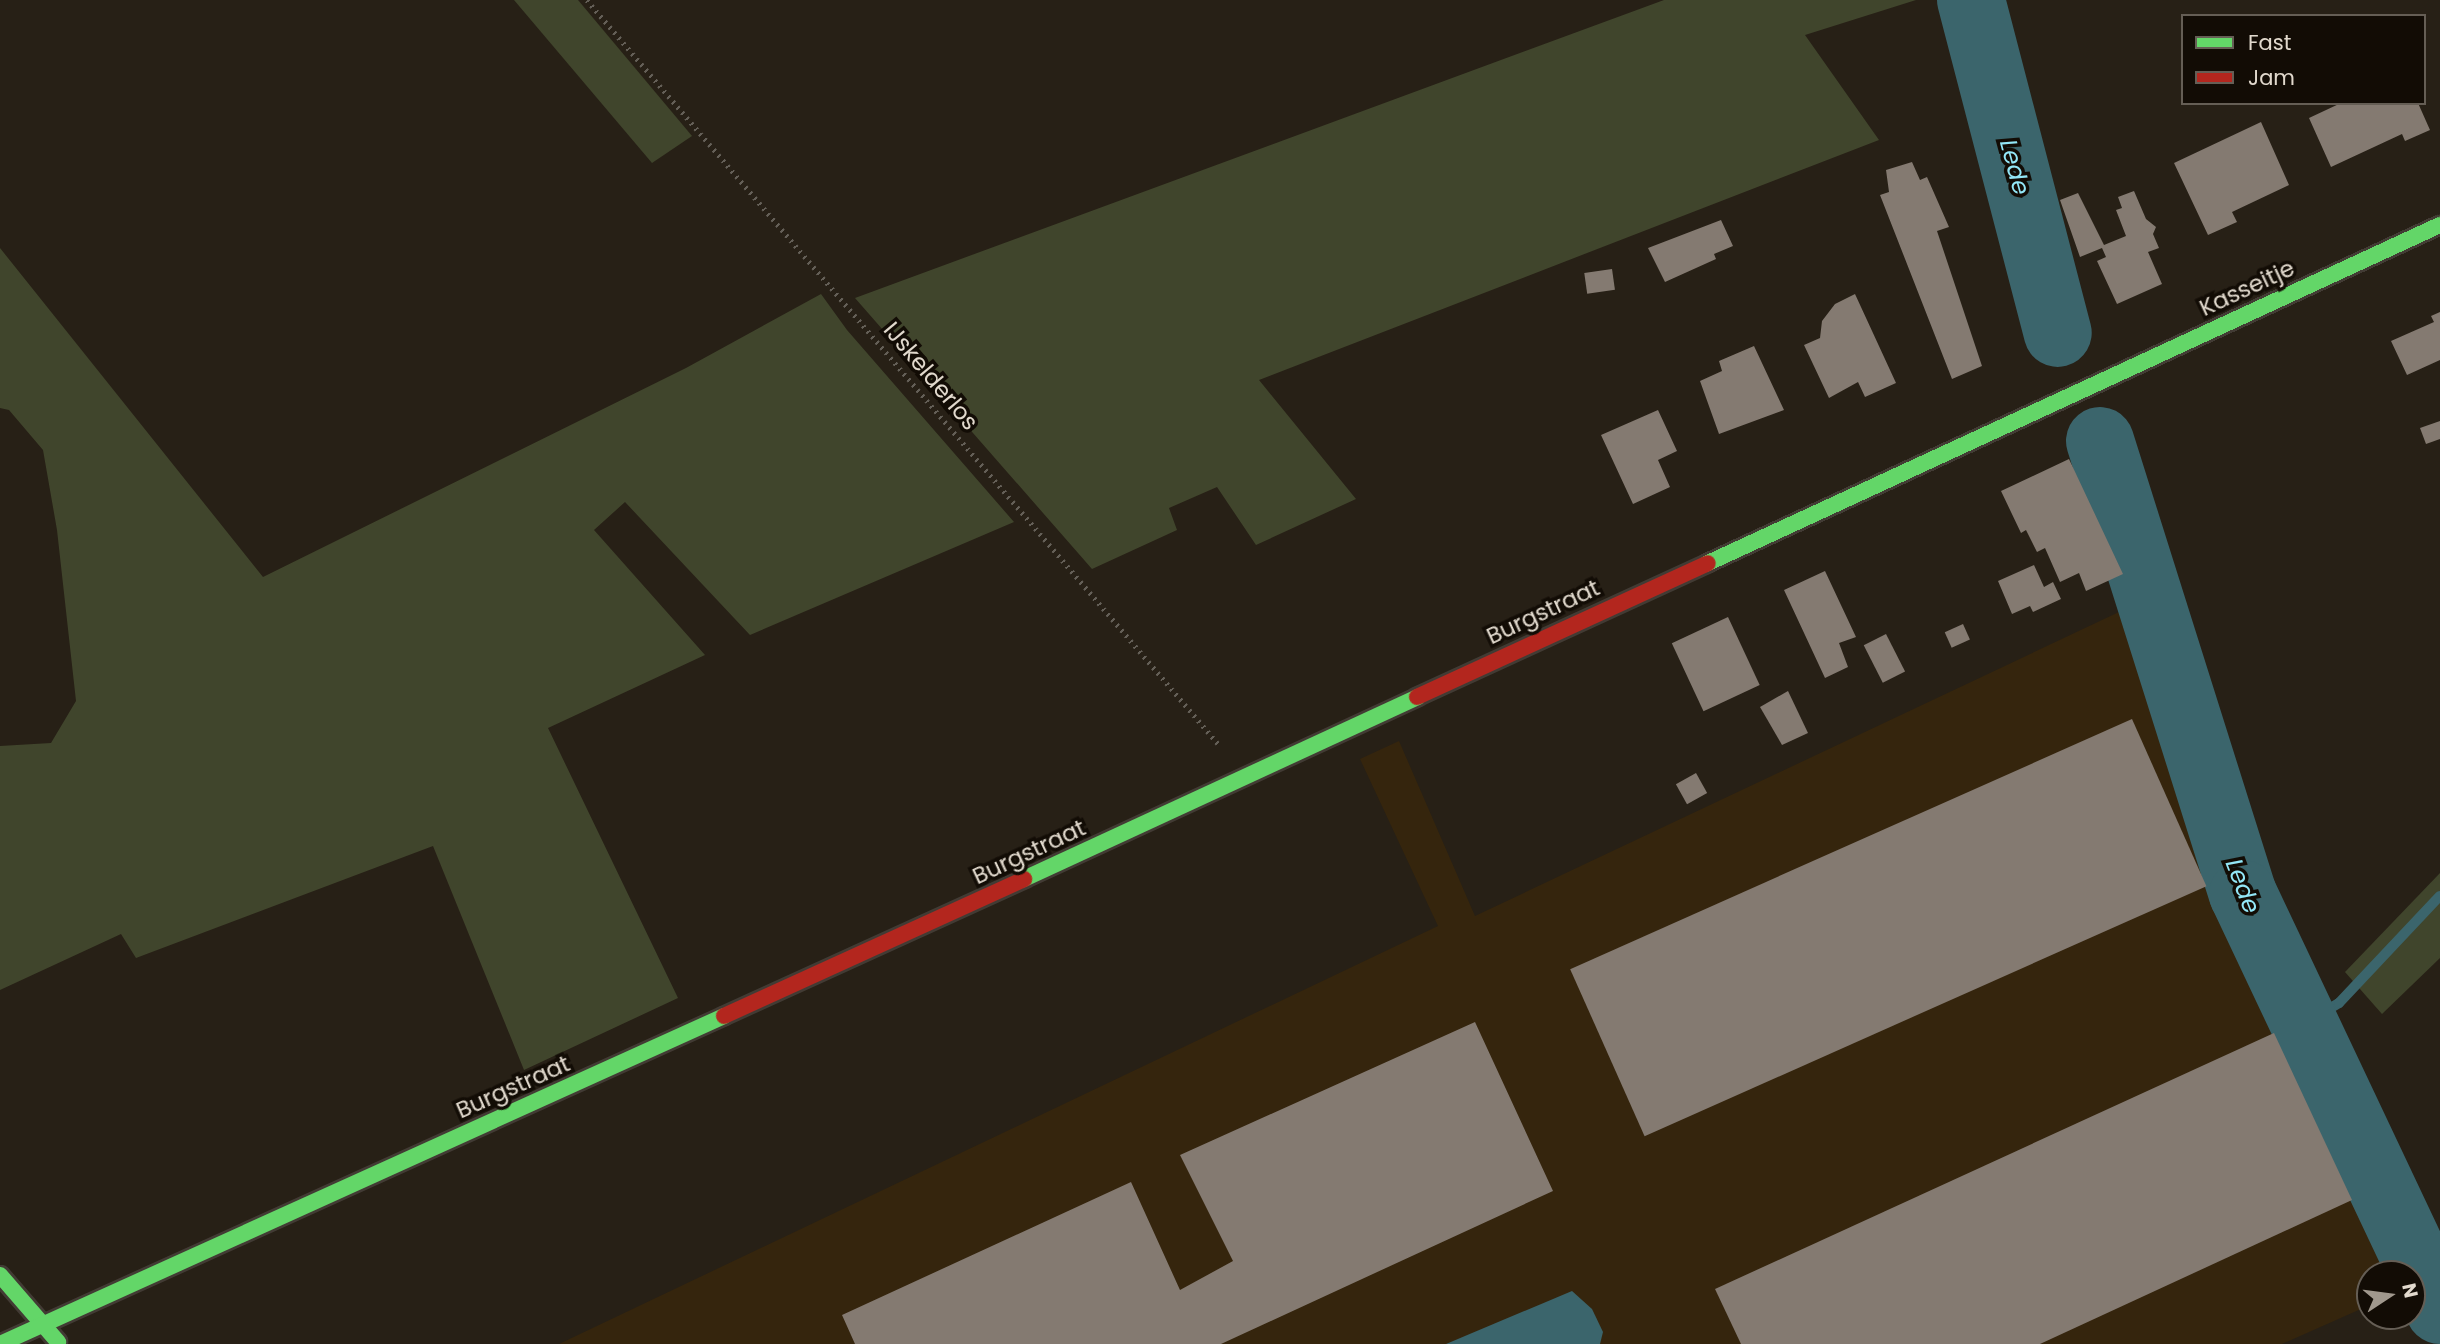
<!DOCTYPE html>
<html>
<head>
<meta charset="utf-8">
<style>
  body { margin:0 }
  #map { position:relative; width:2440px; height:1344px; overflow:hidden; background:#272016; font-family:Poppins,sans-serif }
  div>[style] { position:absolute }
  .built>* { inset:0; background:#35250d }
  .green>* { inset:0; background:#40452c }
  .water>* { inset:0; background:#3b656c }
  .stream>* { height:10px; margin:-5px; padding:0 5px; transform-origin:5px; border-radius:5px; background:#3b656c }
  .river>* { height:68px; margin:-34px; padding:0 34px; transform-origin:34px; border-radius:34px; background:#3b656c }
  .building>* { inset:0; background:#847a71; transform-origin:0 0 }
  .path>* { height:4.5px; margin-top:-2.25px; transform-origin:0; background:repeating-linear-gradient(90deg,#645f57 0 2px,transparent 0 7px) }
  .roads { filter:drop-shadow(2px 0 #423b34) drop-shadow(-2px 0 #423b34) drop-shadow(0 2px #423b34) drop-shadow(0 -2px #423b34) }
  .fast>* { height:16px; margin:-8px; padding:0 8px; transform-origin:8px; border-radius:8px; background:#63d668 }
  .jam>* { height:16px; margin:-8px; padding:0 8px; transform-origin:8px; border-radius:8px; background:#b3261e }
  span { translate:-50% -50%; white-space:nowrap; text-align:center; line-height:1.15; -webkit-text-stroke:7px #120c05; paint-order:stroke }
  .street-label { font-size:23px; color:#e1d9cd }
  .water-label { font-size:24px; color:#93e7f7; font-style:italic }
  .legend { position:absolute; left:2181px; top:14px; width:245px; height:91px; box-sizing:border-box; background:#120c05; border:2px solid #655e55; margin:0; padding:9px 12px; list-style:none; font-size:21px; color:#e1d9cd }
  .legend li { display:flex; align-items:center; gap:14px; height:35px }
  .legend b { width:35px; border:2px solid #655e55 }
  .north { position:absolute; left:2356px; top:1260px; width:70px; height:70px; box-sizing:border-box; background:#120c05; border:2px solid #655e55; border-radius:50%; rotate:77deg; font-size:19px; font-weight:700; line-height:28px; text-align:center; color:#e1d9cd }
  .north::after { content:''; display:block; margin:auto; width:24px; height:32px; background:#a0988d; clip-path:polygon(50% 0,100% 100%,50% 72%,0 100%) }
</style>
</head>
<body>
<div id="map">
  <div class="built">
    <i style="clip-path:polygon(2136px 604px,2245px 941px,2396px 1274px,2370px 1274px,2370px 1305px,2282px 1344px,559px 1344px,1438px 926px,1360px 759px,1399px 741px,1475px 916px)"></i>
  </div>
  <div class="green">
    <i style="clip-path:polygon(514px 0,578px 0,692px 136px,652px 163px)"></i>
    <i style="clip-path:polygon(1664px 0,1916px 0,1805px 35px,1879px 140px,1259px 380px,1356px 499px,1256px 545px,1217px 487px,1169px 508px,1177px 530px,1092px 569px,855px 298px)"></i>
    <i style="clip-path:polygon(0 248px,263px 577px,686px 368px,821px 294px,847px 330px,1014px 522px,750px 635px,625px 502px,594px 530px,705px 655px,548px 728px,678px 998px,524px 1070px,433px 846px,136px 958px,121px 934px,0 990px,0 746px,51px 743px,76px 701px,57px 530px,43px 450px,9px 410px,0 408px)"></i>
    <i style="clip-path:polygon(2440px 873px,2440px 958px,2382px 1014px,2345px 972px)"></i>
  </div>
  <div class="water">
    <i style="clip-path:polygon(1572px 1291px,1592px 1309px,1603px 1332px,1600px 1344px,1446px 1344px)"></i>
  </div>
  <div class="stream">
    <i style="left:2304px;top:1024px;width:41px;rotate:-31deg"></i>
    <i style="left:2339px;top:1003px;width:147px;rotate:-46.7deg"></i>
  </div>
  <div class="river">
    <i style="left:1971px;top:0;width:344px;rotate:75.4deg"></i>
    <i style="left:2100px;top:441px;width:475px;rotate:72.5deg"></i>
    <i style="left:2243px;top:894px;width:460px;rotate:64.7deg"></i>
  </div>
  <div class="building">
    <i style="clip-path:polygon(2341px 103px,2418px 103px,2430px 130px,2405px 141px,2402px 134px,2331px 167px,2309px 118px)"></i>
    <i style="clip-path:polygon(2261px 122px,2289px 185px,2232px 212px,2237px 222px,2208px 235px,2174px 163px)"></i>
    <i style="clip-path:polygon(1912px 162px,1920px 180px,1927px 177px,1949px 227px,1937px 231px,1982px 366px,1952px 379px,1880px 195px,1889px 192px,1886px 170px)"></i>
    <i style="clip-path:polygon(2134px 191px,2146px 219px,2156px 227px,2153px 234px,2159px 248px,2148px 252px,2162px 284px,2117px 304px,2097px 261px,2106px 257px,2102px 248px,2080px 257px,2060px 200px,2078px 193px,2104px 245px,2126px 236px,2116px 210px,2122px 208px,2118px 197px)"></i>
    <i style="clip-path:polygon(1721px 220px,1733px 246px,1714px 254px,1716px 259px,1665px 282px,1648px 248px)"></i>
    <i style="left:1612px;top:269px;width:21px;height:28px;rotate:82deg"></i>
    <i style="clip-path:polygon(1855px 294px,1896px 383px,1865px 397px,1858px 382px,1829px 398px,1804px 345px,1820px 338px,1822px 321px,1835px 304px)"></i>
    <i style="clip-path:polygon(2440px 312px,2440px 360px,2407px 375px,2391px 341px,2434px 322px,2431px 316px)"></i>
    <i style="clip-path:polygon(1754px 346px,1784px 410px,1719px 434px,1700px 381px,1722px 371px,1719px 361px)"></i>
    <i style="clip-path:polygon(1658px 410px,1677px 451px,1658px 460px,1670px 487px,1633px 504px,1601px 435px)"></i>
    <i style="clip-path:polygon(2440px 421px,2440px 439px,2426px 444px,2420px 428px)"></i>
    <i style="clip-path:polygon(2069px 459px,2123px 574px,2086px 591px,2079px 573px,2060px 582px,2045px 548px,2037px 552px,2026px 530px,2021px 533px,2001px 491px)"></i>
    <i style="clip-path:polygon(2034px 565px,2044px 587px,2053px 582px,2061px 599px,2033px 612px,2030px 606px,2012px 614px,1998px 581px)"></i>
    <i style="clip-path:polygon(1825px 571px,1856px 637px,1839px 643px,1848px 667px,1825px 678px,1784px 590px)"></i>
    <i style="left:1728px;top:617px;width:75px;height:62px;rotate:65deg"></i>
    <i style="left:1963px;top:624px;width:17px;height:20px;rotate:66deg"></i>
    <i style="left:1886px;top:634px;width:42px;height:25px;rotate:63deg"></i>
    <i style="clip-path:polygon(1788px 691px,1808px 733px,1782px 745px,1760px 707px)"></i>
    <i style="left:2132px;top:719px;width:183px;height:615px;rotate:66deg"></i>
    <i style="left:1696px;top:773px;width:23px;height:23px;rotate:61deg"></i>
    <i style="clip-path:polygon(1475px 1022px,1553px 1191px,1221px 1344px,855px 1344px,842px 1315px,1131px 1182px,1180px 1290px,1233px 1261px,1180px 1155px)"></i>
    <i style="clip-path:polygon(2274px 1033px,2352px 1200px,2040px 1344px,1741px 1344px,1715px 1289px)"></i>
  </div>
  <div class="path">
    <i style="left:587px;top:0;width:978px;rotate:49.68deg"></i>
  </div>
  <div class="roads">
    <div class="fast">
      <i style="left:1708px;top:563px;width:806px;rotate:-24.79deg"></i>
      <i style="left:1024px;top:879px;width:433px;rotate:-24.8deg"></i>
      <i style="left:0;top:1275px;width:89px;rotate:49.1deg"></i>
      <i style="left:0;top:1344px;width:795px;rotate:-24.37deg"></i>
    </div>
    <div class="jam">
      <i style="left:1417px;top:697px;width:320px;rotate:-24.7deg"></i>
      <i style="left:724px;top:1016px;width:330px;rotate:-24.5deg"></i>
    </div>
  </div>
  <div class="street-label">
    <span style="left:2247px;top:288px;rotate:-25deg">Kasseitje</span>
    <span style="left:931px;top:376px;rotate:50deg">IJskelderlos</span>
    <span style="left:1543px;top:612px;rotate:-25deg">Burgstraat</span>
    <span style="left:1029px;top:852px;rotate:-25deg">Burgstraat</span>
    <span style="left:513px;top:1087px;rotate:-24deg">Burgstraat</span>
  </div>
  <div class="water-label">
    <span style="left:2015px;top:167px;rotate:75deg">Lede</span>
    <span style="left:2243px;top:886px;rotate:69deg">Lede</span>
  </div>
  <ul class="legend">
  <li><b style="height:9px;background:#63d668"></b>Fast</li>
  <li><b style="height:9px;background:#b3261e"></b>Jam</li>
  </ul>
  <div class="north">N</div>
</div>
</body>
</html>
